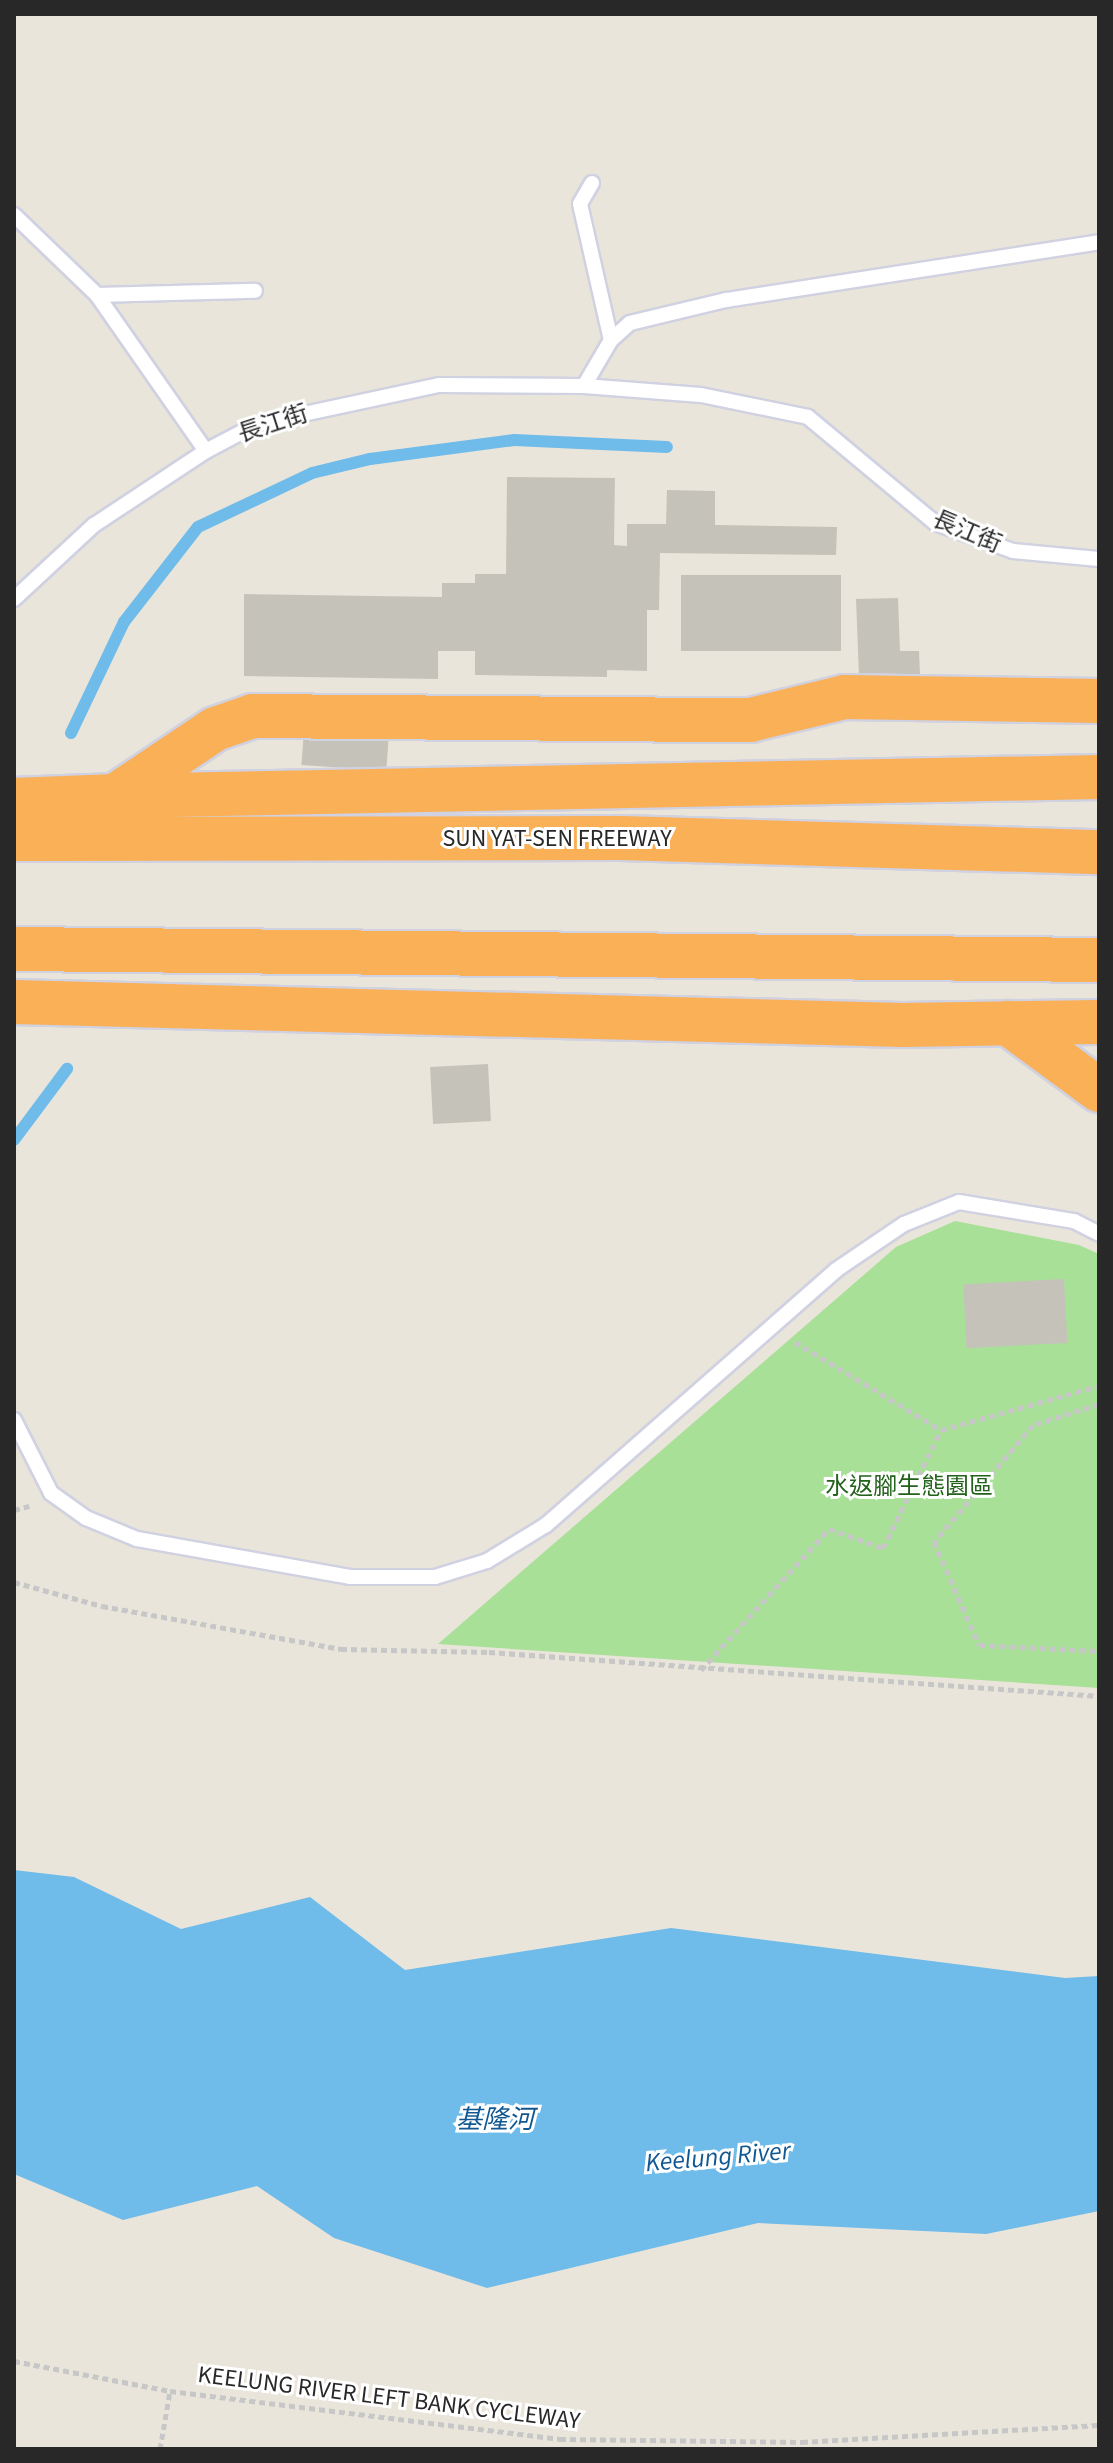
<!DOCTYPE html>
<html>
<head>
<meta charset="utf-8">
<style>
  body { margin:0 }
  #map { position:relative; width:1113px; height:2463px; overflow:hidden; background:#eae5da; font-family:"Source Sans 3","Noto Sans TC",sans-serif }
  div>[style] { position:absolute }
  .green>* { inset:0; background:#a8e098 }
  .water>* { inset:0; background:#6fbbea }
  .stream>* { height:12px; margin:-6px; padding:0 6px; transform-origin:6px; border-radius:6px; background:#6fbbea }
  .building>* { inset:0; background:#c5c3b9; transform-origin:0 0 }
  .path>* { height:5px; margin-top:-2.5px; transform-origin:0; background:repeating-linear-gradient(90deg,#c7c7c7 0 6px,transparent 0 10px) }
  .roads { filter:drop-shadow(2px 0 #d0d1e1) drop-shadow(-2px 0 #d0d1e1) drop-shadow(0 2px #d0d1e1) drop-shadow(0 -2px #d0d1e1) }
  .service>* { height:14px; margin:-7px; padding:0 7px; transform-origin:7px; border-radius:7px; background:#fff }
  .motorway>* { height:44px; margin:-22px; padding:0 22px; transform-origin:22px; border-radius:22px; background:#f9b057 }
  span { translate:-50% -50%; white-space:nowrap; text-align:center; line-height:1.15; -webkit-text-stroke:6px #fff; paint-order:stroke }
  .street-label { font-size:24px; color:#282828 }
  .park-label { font-size:24px; color:#22621b }
  .water-label { font-size:26px; color:#115893; font-style:italic }
  .frame { position:absolute; inset:0; border:16px solid #282828; pointer-events:none }
</style>
</head>
<body>
<div id="map">
  <div class="green">
    <i style="clip-path:polygon(955px 1221px,1079px 1245px,1099px 1254px,1099px 1688px,438px 1644px,896px 1247px)"></i>
  </div>
  <div class="water">
    <i style="clip-path:polygon(14px 1870px,74px 1877px,181px 1929px,310px 1897px,405px 1970px,671px 1928px,1065px 1978px,1099px 1976px,1099px 2211px,986px 2234px,758px 2223px,487px 2288px,334px 2238px,257px 2186px,123px 2220px,14px 2174px)"></i>
  </div>
  <div class="stream">
    <i style="left:71px;top:733px;width:123px;rotate:-64.5deg"></i>
    <i style="left:124px;top:622px;width:120px;rotate:-52.1deg"></i>
    <i style="left:198px;top:527px;width:126px;rotate:-25.3deg"></i>
    <i style="left:312px;top:473px;width:60px;rotate:-13.6deg"></i>
    <i style="left:370px;top:459px;width:145px;rotate:-7.5deg"></i>
    <i style="left:514px;top:440px;width:153px;rotate:2.6deg"></i>
    <i style="left:14px;top:1140px;width:89px;rotate:-53.3deg"></i>
  </div>
  <div class="building">
    <i style="clip-path:polygon(507px 477px,615px 478px,614px 545px,627px 546px,627px 524px,666px 524px,667px 490px,715px 491px,715px 525px,837px 527px,836px 555px,660px 553px,659px 610px,647px 610px,647px 671px,607px 670px,607px 677px,475px 675px,475px 651px,438px 651px,438px 679px,244px 676px,244px 594px,442px 597px,442px 583px,475px 583px,475px 574px,506px 574px)"></i>
    <i style="left:681px;top:575px;width:160px;height:76px"></i>
    <i style="clip-path:polygon(898px 598px,900px 651px,919px 651px,920px 674px,859px 676px,856px 599px)"></i>
    <i style="left:304px;top:729px;width:85px;height:36px;rotate:4deg"></i>
    <i style="left:488px;top:1064px;width:57px;height:58px;rotate:87deg"></i>
    <i style="left:1064px;top:1279px;width:64px;height:101px;rotate:87deg"></i>
  </div>
  <div class="path">
    <i style="left:795px;top:1342px;width:170px;rotate:31.1deg"></i>
    <i style="left:1099px;top:1404px;width:69px;rotate:162.3deg"></i>
    <i style="left:1033px;top:1425px;width:153px;rotate:130.2deg"></i>
    <i style="left:934px;top:1542px;width:112px;rotate:66.4deg"></i>
    <i style="left:979px;top:1645px;width:120px;rotate:2.9deg"></i>
    <i style="left:14px;top:1510px;width:16px;rotate:-15deg"></i>
    <i style="left:14px;top:1582px;width:91px;rotate:15.3deg"></i>
    <i style="left:102px;top:1606px;width:243px;rotate:10.2deg"></i>
    <i style="left:341px;top:1649px;width:148px;rotate:1.2deg"></i>
    <i style="left:489px;top:1652px;width:612px;rotate:4.13deg"></i>
    <i style="left:701px;top:1670px;width:190px;rotate:-47.8deg"></i>
    <i style="left:829px;top:1529px;width:57px;rotate:19.4deg"></i>
    <i style="left:883px;top:1548px;width:131px;rotate:-63.8deg"></i>
    <i style="left:941px;top:1430px;width:164px;rotate:-15.6deg"></i>
    <i style="left:14px;top:2361px;width:159px;rotate:10.9deg"></i>
    <i style="left:170px;top:2391px;width:393px;rotate:7deg"></i>
    <i style="left:560px;top:2439px;width:242px;rotate:0.7deg"></i>
    <i style="left:802px;top:2442px;width:297px;rotate:-3.3deg"></i>
    <i style="left:160px;top:2449px;width:59px;rotate:-80.2deg"></i>
  </div>
  <div class="roads">
    <div class="service">
      <i style="left:592px;top:183px;width:24px;rotate:120deg"></i>
      <i style="left:580px;top:204px;width:139px;rotate:77.2deg"></i>
      <i style="left:14px;top:215px;width:115px;rotate:43.9deg"></i>
      <i style="left:97px;top:295px;width:190px;rotate:55.1deg"></i>
      <i style="left:97px;top:295px;width:158px;rotate:-1.5deg"></i>
      <i style="left:584px;top:386px;width:53px;rotate:-59.6deg"></i>
      <i style="left:611px;top:340px;width:25px;rotate:-42deg"></i>
      <i style="left:630px;top:323px;width:99px;rotate:-13.5deg"></i>
      <i style="left:726px;top:300px;width:377px;rotate:-8.8deg"></i>
      <i style="left:14px;top:599px;width:109px;rotate:-42.8deg"></i>
      <i style="left:94px;top:525px;width:134px;rotate:-33.5deg"></i>
      <i style="left:206px;top:451px;width:58px;rotate:-27.9deg"></i>
      <i style="left:257px;top:424px;width:186px;rotate:-12.1deg"></i>
      <i style="left:439px;top:385px;width:145px;rotate:0.4deg"></i>
      <i style="left:584px;top:386px;width:117px;rotate:4.4deg"></i>
      <i style="left:701px;top:395px;width:109px;rotate:11.6deg"></i>
      <i style="left:808px;top:417px;width:165px;rotate:39.8deg"></i>
      <i style="left:935px;top:523px;width:83px;rotate:19.7deg"></i>
      <i style="left:1013px;top:551px;width:86px;rotate:5.3deg"></i>
      <i style="left:14px;top:1420px;width:82px;rotate:63.1deg"></i>
      <i style="left:51px;top:1493px;width:43px;rotate:35.5deg"></i>
      <i style="left:86px;top:1518px;width:55px;rotate:22.4deg"></i>
      <i style="left:137px;top:1539px;width:216px;rotate:10.1deg"></i>
      <i style="left:350px;top:1577px;width:85px"></i>
      <i style="left:435px;top:1577px;width:54px;rotate:-17.1deg"></i>
      <i style="left:487px;top:1561px;width:69px;rotate:-31.4deg"></i>
      <i style="left:546px;top:1525px;width:386px;rotate:-41.3deg"></i>
      <i style="left:836px;top:1270px;width:82px;rotate:-34.1deg"></i>
      <i style="left:904px;top:1224px;width:59px;rotate:-21.8deg"></i>
      <i style="left:959px;top:1202px;width:117px;rotate:9.4deg"></i>
      <i style="left:1074px;top:1221px;width:28px;rotate:27deg"></i>
    </div>
    <div class="motorway">
      <i style="left:115px;top:796px;width:984px;rotate:-1.11deg"></i>
      <i style="left:14px;top:800px;width:101px;rotate:-2.3deg"></i>
      <i style="left:115px;top:796px;width:120px;rotate:-33.8deg"></i>
      <i style="left:215px;top:729px;width:40px;rotate:-18.9deg"></i>
      <i style="left:253px;top:716px;width:497px;rotate:0.5deg"></i>
      <i style="left:750px;top:720px;width:97px;rotate:-13.7deg"></i>
      <i style="left:844px;top:697px;width:255px;rotate:0.9deg"></i>
      <i style="left:14px;top:839px;width:607px;rotate:-0.09deg"></i>
      <i style="left:621px;top:838px;width:478px;rotate:1.7deg"></i>
      <i style="left:14px;top:949px;width:1085px;rotate:0.58deg"></i>
      <i style="left:14px;top:1002px;width:888px;rotate:1.48deg"></i>
      <i style="left:902px;top:1025px;width:197px;rotate:-0.9deg"></i>
      <i style="left:1008px;top:1023px;width:113px;rotate:36.4deg"></i>
    </div>
  </div>
  <div class="street-label">
    <span style="left:273px;top:424px;rotate:-18deg">長江街</span>
    <span style="left:967px;top:532px;rotate:23deg">長江街</span>
    <span style="left:557px;top:839px">SUN YAT-SEN FREEWAY</span>
    <span style="left:389px;top:2398px;rotate:7deg">KEELUNG RIVER LEFT BANK CYCLEWAY</span>
  </div>
  <div class="park-label">
    <span style="left:909px;top:1487px">水返腳生態園區</span>
  </div>
  <div class="water-label">
    <span style="left:495px;top:2120px">基隆河</span>
    <span style="left:718px;top:2157px;rotate:-5deg">Keelung River</span>
  </div>
  <div class="frame"></div>
</div>
</body>
</html>
